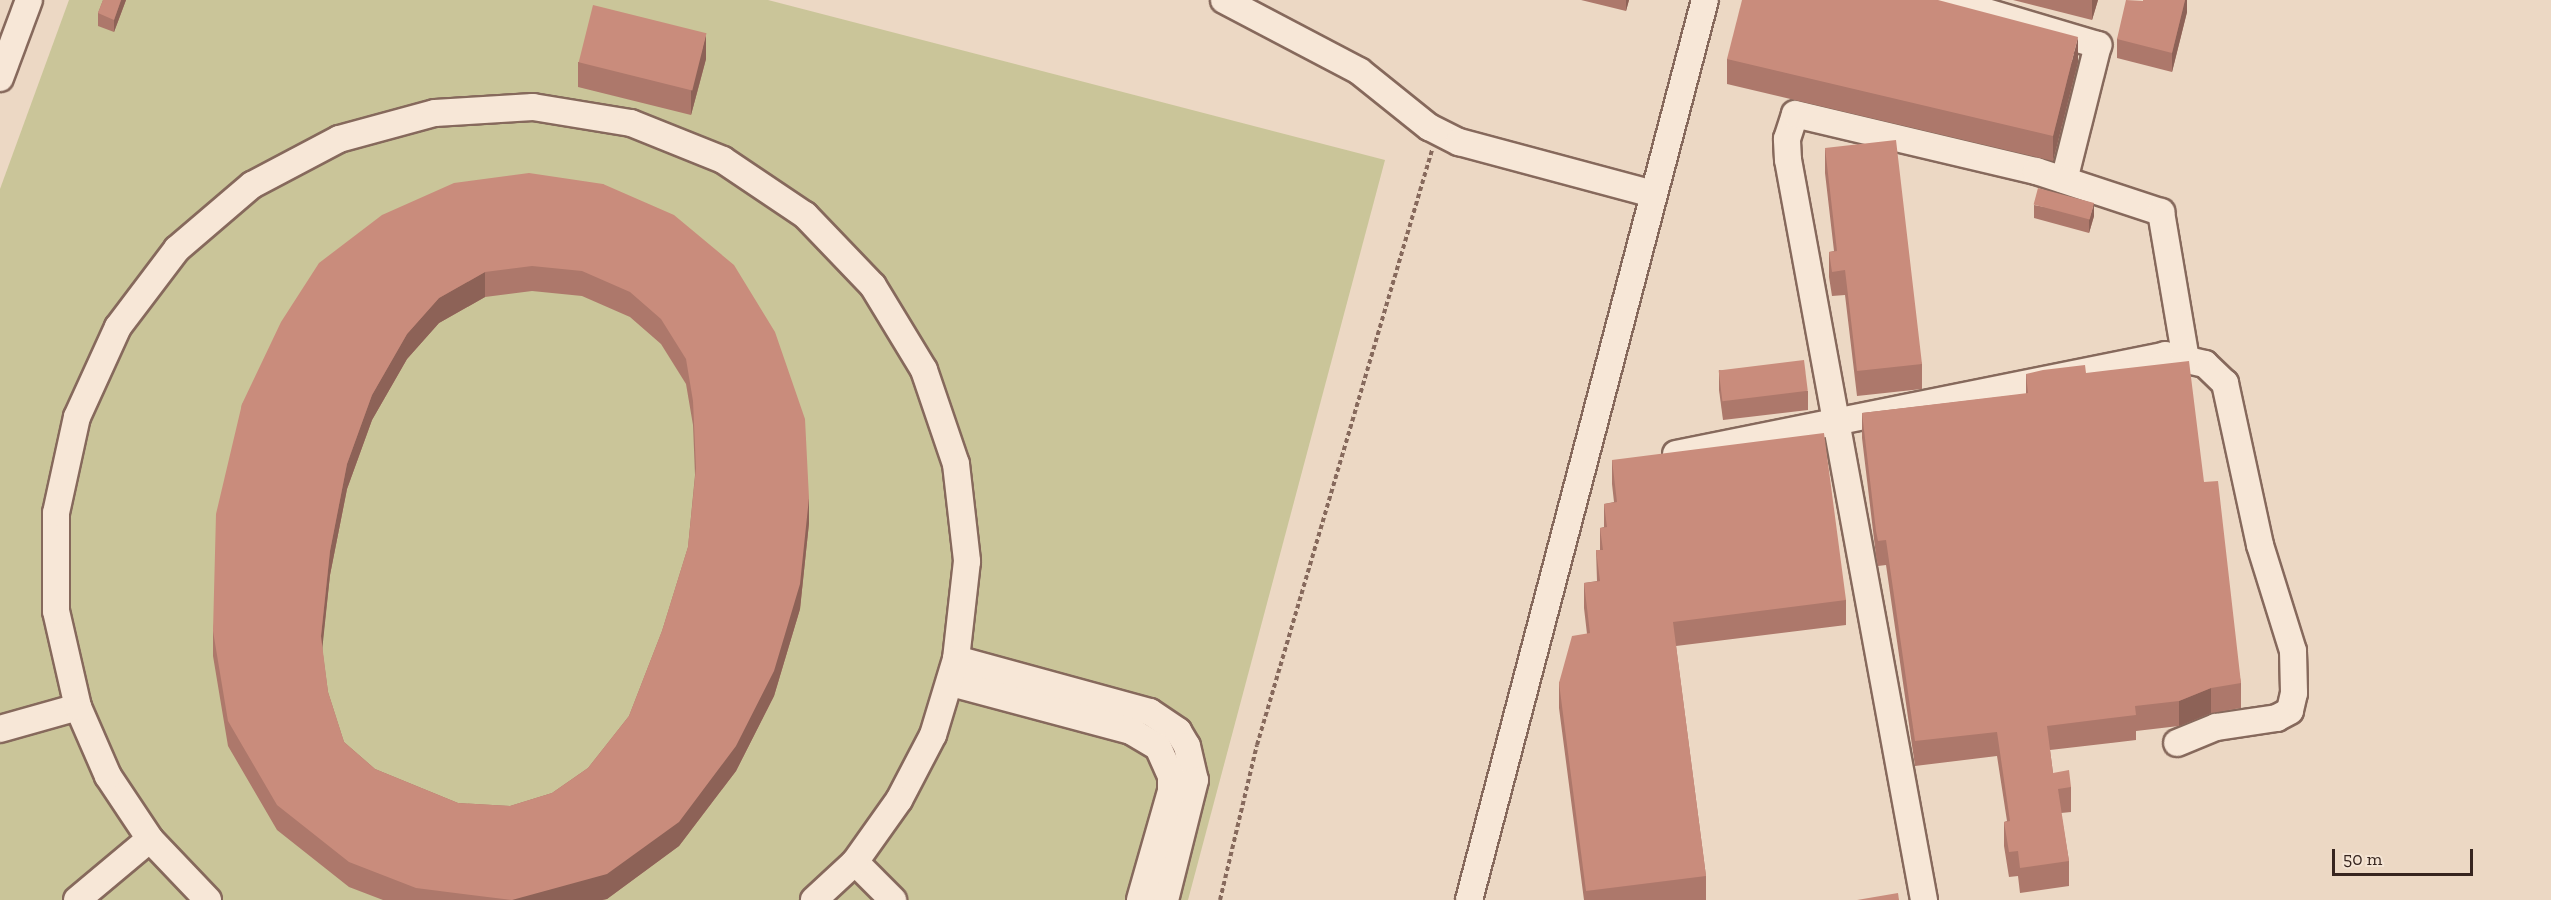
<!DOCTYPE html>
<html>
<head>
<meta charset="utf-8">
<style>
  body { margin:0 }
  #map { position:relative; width:2551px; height:900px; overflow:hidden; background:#ecd8c4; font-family:"Zilla Slab",serif }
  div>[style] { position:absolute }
  .green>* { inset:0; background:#cac599 }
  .path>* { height:4px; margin-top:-2px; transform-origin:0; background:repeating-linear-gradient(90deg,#86695c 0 4.5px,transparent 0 7.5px) }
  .roads { filter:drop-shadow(2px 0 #86695c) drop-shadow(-2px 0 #86695c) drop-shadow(0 2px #86695c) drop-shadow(0 -2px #86695c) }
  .minor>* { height:26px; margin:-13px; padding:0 13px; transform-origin:13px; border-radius:13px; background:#f7e7d7 }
  .wall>* { inset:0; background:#ad786b }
  .shaded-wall>* { inset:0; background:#8d6257 }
  .building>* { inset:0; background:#c98c7c; transform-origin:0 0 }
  span { translate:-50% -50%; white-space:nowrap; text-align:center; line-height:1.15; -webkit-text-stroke:6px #f4e4d4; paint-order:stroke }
  .scale { position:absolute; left:2332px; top:849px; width:141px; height:27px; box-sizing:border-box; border:3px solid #37251f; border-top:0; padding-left:8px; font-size:18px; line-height:21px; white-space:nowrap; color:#37251f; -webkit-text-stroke:4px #f4e4d4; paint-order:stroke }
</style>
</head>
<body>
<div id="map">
  <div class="green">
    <i style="clip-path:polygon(69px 0,768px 0,1385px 160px,1188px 900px,0 900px,0 189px)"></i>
  </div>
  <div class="path">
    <i style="left:1220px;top:900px;width:159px;rotate:-76.6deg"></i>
    <i style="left:1257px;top:745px;width:620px;rotate:-73.61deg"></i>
  </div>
  <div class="roads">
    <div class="minor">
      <i style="left:1224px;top:0;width:153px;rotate:27.7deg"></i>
      <i style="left:1359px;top:71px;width:90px;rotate:38.7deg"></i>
      <i style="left:1429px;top:127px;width:34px;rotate:27deg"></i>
      <i style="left:1459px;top:142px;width:201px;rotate:15deg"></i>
      <i style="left:1946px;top:0;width:159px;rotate:16.5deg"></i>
      <i style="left:2098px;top:45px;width:139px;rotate:104.1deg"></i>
      <i style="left:0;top:78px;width:83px;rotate:-69.6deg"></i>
      <i style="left:1676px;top:454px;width:499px;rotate:-11.4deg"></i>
      <i style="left:2165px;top:355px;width:41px;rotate:12.7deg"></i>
      <i style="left:2205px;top:364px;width:28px;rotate:44deg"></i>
      <i style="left:2225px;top:383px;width:166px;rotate:77.8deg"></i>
      <i style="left:2260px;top:545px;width:111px;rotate:72.7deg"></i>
      <i style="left:2293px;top:651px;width:42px;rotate:88.6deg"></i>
      <i style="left:2294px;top:693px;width:18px;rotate:103deg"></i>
      <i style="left:2290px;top:711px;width:15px;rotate:152deg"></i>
      <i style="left:2277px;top:718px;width:62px;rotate:171.6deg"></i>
      <i style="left:2216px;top:727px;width:42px;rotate:157.7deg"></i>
      <i style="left:956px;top:659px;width:201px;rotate:15.3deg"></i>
      <i style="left:1150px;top:712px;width:34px;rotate:34deg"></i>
      <i style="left:1178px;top:731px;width:17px;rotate:59deg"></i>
      <i style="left:1187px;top:746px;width:35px;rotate:77deg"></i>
      <i style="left:1195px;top:780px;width:124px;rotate:104deg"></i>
      <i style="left:951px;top:683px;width:186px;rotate:14.9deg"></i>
      <i style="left:1131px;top:731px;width:31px;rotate:31deg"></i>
      <i style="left:1158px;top:747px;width:32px;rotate:66deg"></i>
      <i style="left:1171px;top:776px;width:15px;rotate:90deg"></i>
      <i style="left:1171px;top:791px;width:113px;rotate:105.9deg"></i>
      <i style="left:0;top:729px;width:81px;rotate:-15.8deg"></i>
      <i style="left:855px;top:862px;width:54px;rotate:45deg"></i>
      <i style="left:77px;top:900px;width:95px;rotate:-39.9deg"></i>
      <i style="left:208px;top:900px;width:84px;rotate:-133.6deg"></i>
      <i style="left:150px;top:839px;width:76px;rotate:-123.7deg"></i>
      <i style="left:108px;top:776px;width:75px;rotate:-113.5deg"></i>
      <i style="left:78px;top:707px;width:98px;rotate:-102.9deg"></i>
      <i style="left:56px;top:611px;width:98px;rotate:-90deg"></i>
      <i style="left:56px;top:513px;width:98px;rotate:-77.7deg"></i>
      <i style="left:77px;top:417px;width:99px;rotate:-65.5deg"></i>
      <i style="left:118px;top:327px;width:98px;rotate:-52.9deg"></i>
      <i style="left:177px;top:249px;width:99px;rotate:-40.5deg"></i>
      <i style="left:252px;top:185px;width:98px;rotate:-27.9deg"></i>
      <i style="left:339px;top:139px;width:99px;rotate:-15.2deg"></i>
      <i style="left:435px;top:113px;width:98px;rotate:-3.5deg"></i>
      <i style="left:533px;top:107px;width:99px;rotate:9.3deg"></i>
      <i style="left:631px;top:123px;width:99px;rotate:21.9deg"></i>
      <i style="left:723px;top:160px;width:99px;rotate:33.9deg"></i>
      <i style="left:805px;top:215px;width:98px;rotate:46.2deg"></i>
      <i style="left:873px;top:286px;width:98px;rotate:58.7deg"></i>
      <i style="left:924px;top:370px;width:99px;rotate:71.2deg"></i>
      <i style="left:956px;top:464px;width:98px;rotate:83.5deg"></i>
      <i style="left:967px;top:561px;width:99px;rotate:96.4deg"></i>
      <i style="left:956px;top:659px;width:79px;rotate:106.8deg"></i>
      <i style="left:933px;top:735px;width:73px;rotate:117.6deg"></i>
      <i style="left:899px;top:800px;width:76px;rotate:125.4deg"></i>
      <i style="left:855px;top:862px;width:56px;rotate:137.2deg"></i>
      <i style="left:1469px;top:900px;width:930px;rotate:-75.31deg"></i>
      <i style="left:1924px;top:900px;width:752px;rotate:-100.41deg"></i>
      <i style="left:1788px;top:160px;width:21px;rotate:-93deg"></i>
      <i style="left:1787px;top:139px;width:26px;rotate:-72deg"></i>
      <i style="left:1795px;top:114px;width:248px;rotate:13.3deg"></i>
      <i style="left:2036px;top:171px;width:132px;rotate:18.2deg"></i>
      <i style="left:2161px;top:212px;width:150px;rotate:80.4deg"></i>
    </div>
  </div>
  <div class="wall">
    <i style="clip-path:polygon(103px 0,126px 0,114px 32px,98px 26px,98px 13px)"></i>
    <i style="clip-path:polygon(1581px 0,1629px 0,1626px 11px)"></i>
    <i style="clip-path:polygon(2013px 0,2098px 0,2092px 20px)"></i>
    <i style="clip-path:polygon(2187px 0,2187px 12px,2172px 72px,2117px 58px,2117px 39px,2143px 1px)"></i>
    <i style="clip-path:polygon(706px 59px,691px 115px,578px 87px,578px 62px)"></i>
    <i style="clip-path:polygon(1727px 59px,2078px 62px,2053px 161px,1727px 84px)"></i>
    <i style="clip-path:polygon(1825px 148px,1922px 364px,1922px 389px,1857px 396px,1845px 295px,1832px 296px,1829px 277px,1829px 252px,1834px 251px,1825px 173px)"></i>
    <i style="clip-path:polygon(evenodd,603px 184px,809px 523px,800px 609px,774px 696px,736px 771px,679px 846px,607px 899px,602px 900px,383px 900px,349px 887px,277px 830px,228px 746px,213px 656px,213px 631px,242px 404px,603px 184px,532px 291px,582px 296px,630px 317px,661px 344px,686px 384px,693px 425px,695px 475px,688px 547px,662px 631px,629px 716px,588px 768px,552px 793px,510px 806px,458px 803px,375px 769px,344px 742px,328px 692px,322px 647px,330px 575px,347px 489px,372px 420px,407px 359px,439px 323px,485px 297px,532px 291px)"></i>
    <i style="clip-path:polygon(2034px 205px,2094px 216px,2089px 233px,2034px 218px)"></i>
    <i style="clip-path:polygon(1719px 370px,1808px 391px,1808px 410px,1723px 420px,1719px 390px)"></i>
    <i style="clip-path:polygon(2086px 373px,2204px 482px,2241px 683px,2241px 708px,2211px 713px,2179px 726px,2136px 731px,2136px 740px,2050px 750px,2053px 773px,2071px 787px,2071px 812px,2061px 813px,2069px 861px,2069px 886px,2020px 893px,2018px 876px,2009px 877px,2004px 846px,2004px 822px,2007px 821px,1997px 756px,1915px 766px,1886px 565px,1878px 566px,1876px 556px,1862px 438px,1862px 413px,2026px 394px,2026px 374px)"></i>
    <i style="clip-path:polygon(1612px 460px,1846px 600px,1846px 625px,1676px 646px,1706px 876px,1706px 900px,1584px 900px,1559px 708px,1559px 683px,1587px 634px,1584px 608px,1584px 583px,1597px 581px,1596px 550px,1600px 550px,1600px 528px,1604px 527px,1604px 504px,1614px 502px,1612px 484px)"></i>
  </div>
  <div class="shaded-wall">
    <i style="clip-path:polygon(121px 0,126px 0,114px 32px,114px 20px)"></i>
    <i style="clip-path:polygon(1626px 0,1629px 0,1626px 11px)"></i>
    <i style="clip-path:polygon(2092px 0,2098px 0,2092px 20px)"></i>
    <i style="clip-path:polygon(2185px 0,2187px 0,2187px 12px,2172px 72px,2172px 53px)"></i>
    <i style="clip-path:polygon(706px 34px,706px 59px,691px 115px,691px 91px)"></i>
    <i style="clip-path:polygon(2078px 37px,2078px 62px,2053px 161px,2053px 136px)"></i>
    <i style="clip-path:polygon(2094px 203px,2094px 216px,2089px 233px,2089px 220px)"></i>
    <i style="clip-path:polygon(485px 272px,485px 297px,439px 323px,407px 359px,372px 420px,347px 489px,330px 575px,321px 661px,321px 636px,330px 551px,347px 464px,372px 395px,407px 334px,439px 298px)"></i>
    <i style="clip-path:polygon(809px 498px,809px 523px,800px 609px,774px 696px,736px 771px,679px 846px,607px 899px,602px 900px,512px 900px)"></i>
    <i style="clip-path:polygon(2211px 688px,2211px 713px,2179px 726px,2179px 701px)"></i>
  </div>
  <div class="building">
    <i style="clip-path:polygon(103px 0,121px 0,114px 20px,98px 13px)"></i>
    <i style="clip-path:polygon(1742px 0,1938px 0,2078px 37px,2053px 136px,1727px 59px)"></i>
    <i style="clip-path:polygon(2126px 0,2143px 1px,2143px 0,2185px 0,2172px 53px,2117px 39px)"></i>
    <i style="left:593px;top:5px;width:117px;height:59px;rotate:14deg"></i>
    <i style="clip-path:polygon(1896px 140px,1922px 364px,1857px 371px,1845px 270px,1832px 272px,1829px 252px,1837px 251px,1825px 148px)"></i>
    <i style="clip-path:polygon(evenodd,529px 173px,603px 184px,674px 215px,734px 265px,775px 332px,805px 419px,809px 498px,800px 584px,774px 671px,736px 746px,679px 822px,607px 874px,512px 900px,416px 888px,349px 862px,277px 805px,228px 721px,213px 631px,216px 514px,242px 404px,281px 322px,319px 263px,382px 215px,454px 183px,529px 173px,532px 266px,582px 271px,630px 292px,661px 319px,686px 359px,693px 401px,696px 468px,688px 547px,662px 631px,629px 716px,588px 768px,552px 793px,510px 806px,458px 803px,375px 769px,344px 742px,328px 692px,321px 636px,330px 551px,347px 464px,372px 395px,407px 334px,439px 298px,485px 272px,532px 266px)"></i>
    <i style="left:2038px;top:188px;width:58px;height:17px;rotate:15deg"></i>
    <i style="left:1804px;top:360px;width:31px;height:86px;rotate:83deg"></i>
    <i style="clip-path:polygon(2189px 361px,2204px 482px,2218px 481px,2241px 683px,2211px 688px,2179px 701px,2135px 706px,2136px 715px,2047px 726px,2053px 773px,2069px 770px,2071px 787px,2058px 789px,2069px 861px,2020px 868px,2018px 851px,2009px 852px,2004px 822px,2010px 821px,1997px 732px,1915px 741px,1886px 540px,1878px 541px,1876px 531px,1862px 413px,2028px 393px,2026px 374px,2043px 370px,2085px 365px,2086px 373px)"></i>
    <i style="clip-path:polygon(1824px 433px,1846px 600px,1673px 622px,1706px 876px,1586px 891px,1559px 683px,1572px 636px,1590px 633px,1584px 583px,1600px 581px,1596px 550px,1603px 550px,1600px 528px,1607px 527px,1604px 504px,1617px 502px,1612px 460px)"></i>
    <i style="clip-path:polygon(1898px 893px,1899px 900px,1857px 900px)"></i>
  </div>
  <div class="scale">50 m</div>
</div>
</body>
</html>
